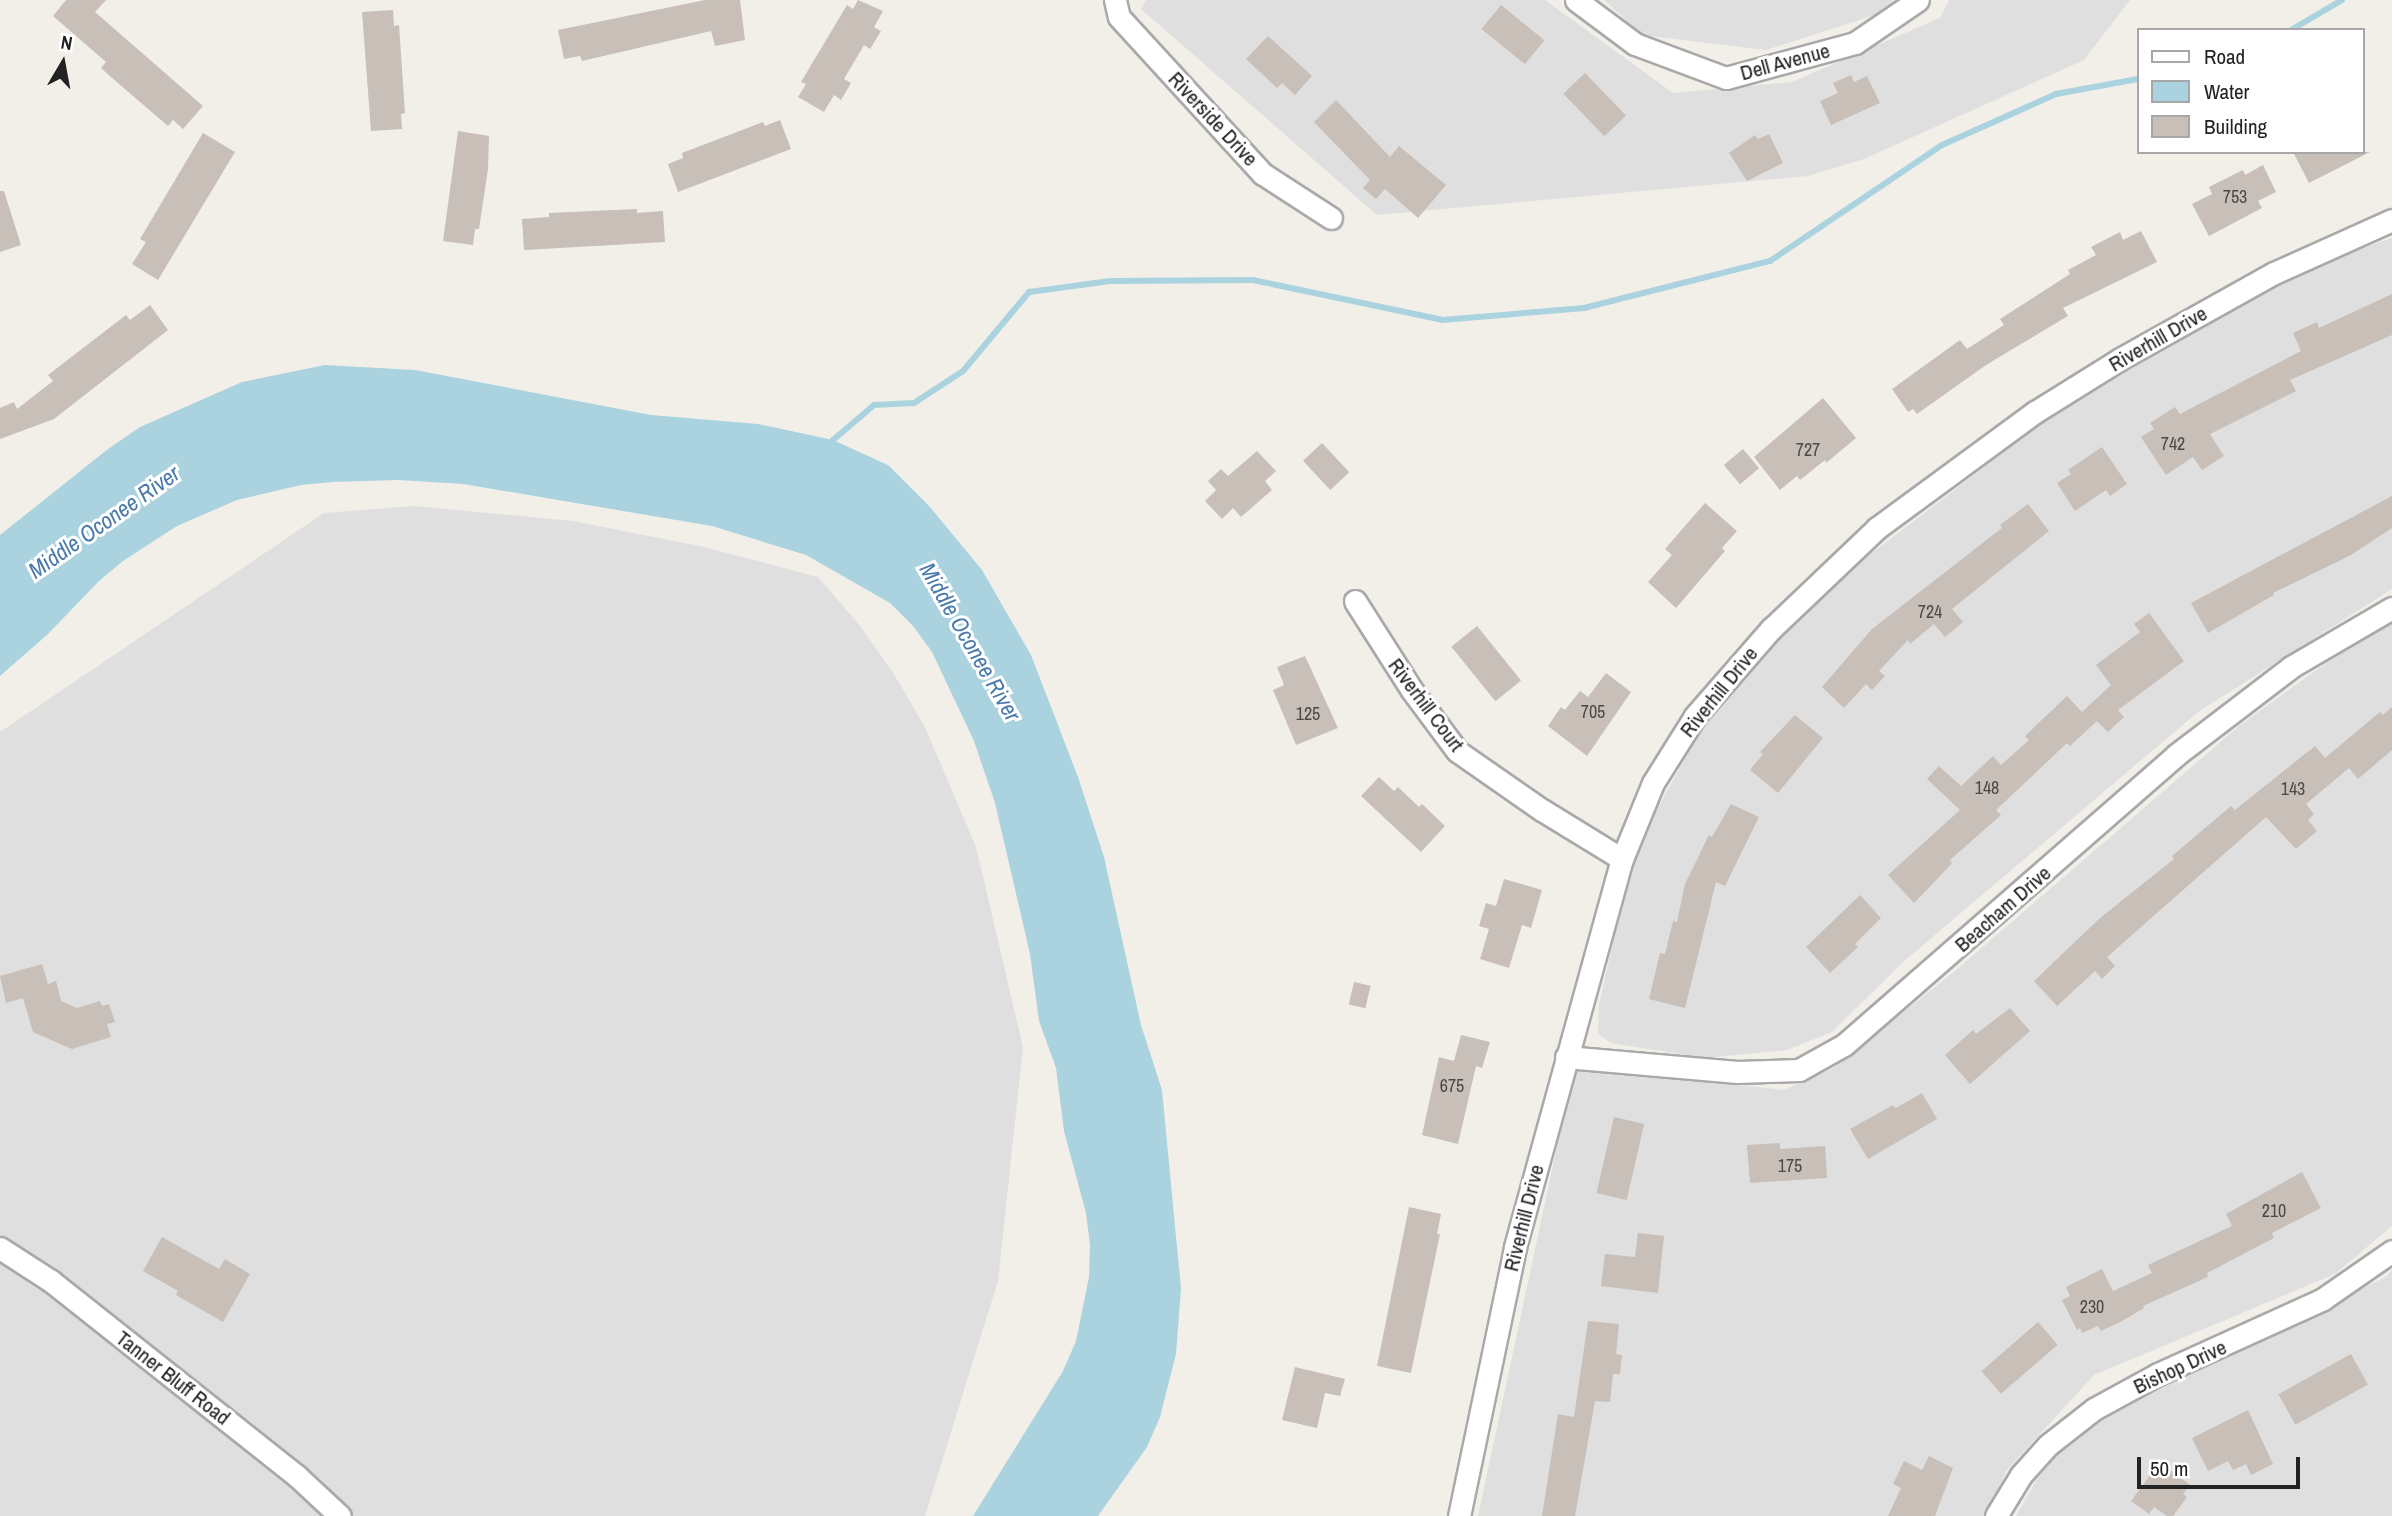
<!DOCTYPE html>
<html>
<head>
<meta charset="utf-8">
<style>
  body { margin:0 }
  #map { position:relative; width:2392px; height:1516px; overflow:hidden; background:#f2efe9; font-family:"Archivo Narrow",sans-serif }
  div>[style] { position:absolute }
  .residential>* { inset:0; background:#e0dfdf }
  .water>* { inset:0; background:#aad3df }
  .stream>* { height:6px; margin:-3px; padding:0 3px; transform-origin:3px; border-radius:3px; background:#aad3df }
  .building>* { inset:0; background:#c7bfb8; transform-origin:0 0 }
  .roads { filter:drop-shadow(2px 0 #a9a9a9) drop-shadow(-2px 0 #a9a9a9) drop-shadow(0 2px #a9a9a9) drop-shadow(0 -2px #a9a9a9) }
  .minor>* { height:21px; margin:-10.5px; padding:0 10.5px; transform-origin:10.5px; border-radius:10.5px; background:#fff }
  span { translate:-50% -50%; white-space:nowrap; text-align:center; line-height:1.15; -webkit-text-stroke:6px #fff; paint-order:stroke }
  .number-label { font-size:18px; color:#4b4948 }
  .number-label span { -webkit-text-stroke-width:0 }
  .street-label { font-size:21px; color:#222 }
  .water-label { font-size:23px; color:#4a7aab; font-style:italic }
  .legend { position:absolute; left:2137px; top:28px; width:228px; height:126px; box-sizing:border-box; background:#fff; border:2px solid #a7a7a7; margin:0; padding:9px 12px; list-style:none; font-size:21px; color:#222 }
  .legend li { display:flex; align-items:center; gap:14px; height:35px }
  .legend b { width:35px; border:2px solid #a7a7a7 }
  .north { position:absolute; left:28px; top:28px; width:70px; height:70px; -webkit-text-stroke:5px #fff; paint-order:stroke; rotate:10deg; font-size:19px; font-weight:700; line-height:28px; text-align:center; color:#222 }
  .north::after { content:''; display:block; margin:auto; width:24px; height:32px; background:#222; clip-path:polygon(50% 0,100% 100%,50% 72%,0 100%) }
  .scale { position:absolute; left:2137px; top:1457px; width:163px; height:32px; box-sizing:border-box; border:4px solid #222; border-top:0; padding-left:9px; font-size:21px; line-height:24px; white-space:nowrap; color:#222; -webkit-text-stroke:5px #fff; paint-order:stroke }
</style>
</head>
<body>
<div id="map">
  <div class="residential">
    <i style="clip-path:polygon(1146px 0,1545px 0,1673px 93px,1792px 82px,1940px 18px,1949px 0,2130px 0,2084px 60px,1864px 159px,1808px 176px,1377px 215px,1141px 9px)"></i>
    <i style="clip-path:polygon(1604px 0,1894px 0,1884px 12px,1766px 50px,1642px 35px)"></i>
    <i style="clip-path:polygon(2392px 238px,2392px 589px,2198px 712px,1903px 962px,1832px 1032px,1787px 1050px,1705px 1058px,1611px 1043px,1598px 1034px,1599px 1004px,1634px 851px,1714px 706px,1850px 570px,2069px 402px,2310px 267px)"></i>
    <i style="clip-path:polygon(414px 506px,573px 521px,704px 547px,818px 577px,861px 627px,892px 671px,925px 727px,976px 847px,1023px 1047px,998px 1281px,925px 1516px,0 1516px,0 732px,324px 513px)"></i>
    <i style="clip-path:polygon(2392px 615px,2392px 1226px,2335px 1274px,2094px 1375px,2006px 1471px,1989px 1516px,1478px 1516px,1574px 1067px,1784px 1090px,1833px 1068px,1955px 971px,2239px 726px)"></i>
    <i style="clip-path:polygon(2392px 1270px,2392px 1516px,2016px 1516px,2037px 1479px,2070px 1440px,2201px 1363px,2386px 1277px)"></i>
  </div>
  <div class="water">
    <i style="clip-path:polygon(325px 365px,415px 370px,651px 415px,758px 424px,833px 440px,888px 465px,930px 507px,982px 570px,1031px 655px,1078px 777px,1104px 857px,1141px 1025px,1162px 1090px,1181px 1289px,1176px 1354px,1160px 1417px,1147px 1447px,1098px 1516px,973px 1516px,1063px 1371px,1076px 1341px,1089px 1277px,1090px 1245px,1086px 1213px,1064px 1131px,1056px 1068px,1039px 1021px,1030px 954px,995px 803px,974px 741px,932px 652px,913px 626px,890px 603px,806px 555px,712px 526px,463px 484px,398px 480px,333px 482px,301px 485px,237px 500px,177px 526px,123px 561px,98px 582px,48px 634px,0 676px,0 535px,108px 449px,140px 427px,242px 382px)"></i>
  </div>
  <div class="stream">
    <i style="left:2291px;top:30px;width:59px;rotate:-30.5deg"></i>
    <i style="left:832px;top:446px;width:6px;rotate:-81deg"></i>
    <i style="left:833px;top:440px;width:54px;rotate:-40.5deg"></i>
    <i style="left:874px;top:405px;width:40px;rotate:-2.9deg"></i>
    <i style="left:914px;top:403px;width:59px;rotate:-33.1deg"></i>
    <i style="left:963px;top:371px;width:103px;rotate:-50.1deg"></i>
    <i style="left:1029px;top:292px;width:82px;rotate:-7.7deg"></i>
    <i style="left:1110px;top:281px;width:143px;rotate:-0.4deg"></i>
    <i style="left:1253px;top:280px;width:193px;rotate:11.9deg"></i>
    <i style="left:1442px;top:320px;width:143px;rotate:-4.8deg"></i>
    <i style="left:1584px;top:308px;width:192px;rotate:-14.2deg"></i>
    <i style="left:1770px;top:261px;width:207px;rotate:-34deg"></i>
    <i style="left:1942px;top:145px;width:125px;rotate:-24.1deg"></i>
    <i style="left:2056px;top:94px;width:83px;rotate:-10.4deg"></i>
  </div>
  <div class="building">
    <i style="clip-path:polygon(66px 0,106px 0,95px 12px,203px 106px,183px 129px,173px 120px,168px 126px,111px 77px,101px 68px,106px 62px,53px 16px)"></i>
    <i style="clip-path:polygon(705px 0,740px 0,745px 40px,715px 46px,711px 31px,582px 61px,580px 56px,564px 59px,558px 30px)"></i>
    <i style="clip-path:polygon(858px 0,883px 11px,874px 27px,881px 31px,870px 49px,864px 45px,844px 79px,851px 83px,841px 100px,834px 95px,824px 112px,798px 97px,806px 84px,801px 82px,847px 5px,853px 9px)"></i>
    <i style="left:1501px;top:5px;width:56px;height:31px;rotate:39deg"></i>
    <i style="clip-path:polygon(393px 10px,394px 26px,399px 25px,405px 113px,401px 114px,402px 129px,371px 131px,362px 12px)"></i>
    <i style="clip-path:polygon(1268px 36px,1312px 76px,1295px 95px,1282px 83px,1277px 88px,1246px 59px)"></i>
    <i style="left:1585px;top:73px;width:59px;height:30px;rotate:46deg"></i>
    <i style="clip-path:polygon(1851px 75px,1854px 82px,1867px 76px,1880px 103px,1831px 125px,1820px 101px,1838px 93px,1833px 83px)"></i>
    <i style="clip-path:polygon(1336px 100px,1390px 157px,1399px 146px,1446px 185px,1418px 218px,1385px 189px,1376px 199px,1363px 188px,1370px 180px,1314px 122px)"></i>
    <i style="clip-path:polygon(780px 120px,791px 149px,678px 192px,668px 164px,683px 158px,682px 153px,763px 122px,765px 126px)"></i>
    <i style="clip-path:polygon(458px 131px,489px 136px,488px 169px,479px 229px,475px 229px,473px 245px,443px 241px)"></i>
    <i style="clip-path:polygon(203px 133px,235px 152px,158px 280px,132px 264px,146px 242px,140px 239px)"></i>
    <i style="clip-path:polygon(1769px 134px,1783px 163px,1747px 181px,1729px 153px,1755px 135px,1758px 139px)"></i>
    <i style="clip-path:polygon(2293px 152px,2370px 152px,2309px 183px)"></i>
    <i style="clip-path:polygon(2263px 165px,2276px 192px,2258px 201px,2262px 208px,2209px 236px,2192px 204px,2212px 194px,2209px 187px,2243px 170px,2245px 175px)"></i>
    <i style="clip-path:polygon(0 191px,4px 191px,21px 245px,0 252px)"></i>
    <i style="clip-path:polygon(637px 209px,637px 213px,663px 211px,665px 242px,524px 250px,522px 219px,549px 217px,549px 213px)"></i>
    <i style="clip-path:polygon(2141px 231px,2157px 262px,2063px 308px,2068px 316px,1986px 365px,1917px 414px,1913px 409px,1908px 412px,1892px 389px,1960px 340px,1967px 349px,2004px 325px,2000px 319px,2070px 274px,2068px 270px,2096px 255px,2091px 247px,2120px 232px,2123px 240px)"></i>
    <i style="clip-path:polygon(2392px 294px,2392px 335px,2290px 380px,2296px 391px,2210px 434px,2224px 456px,2202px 470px,2193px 457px,2166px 475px,2141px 437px,2154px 429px,2150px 423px,2175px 407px,2180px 414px,2301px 351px,2293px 333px,2317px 322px,2319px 328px)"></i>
    <i style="clip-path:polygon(150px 305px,168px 330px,54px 419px,0 439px,0 408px,14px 402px,17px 409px,53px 381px,48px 375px,126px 315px,130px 320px)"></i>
    <i style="clip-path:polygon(1823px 398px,1856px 438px,1826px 463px,1825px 460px,1800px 480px,1797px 476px,1780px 490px,1754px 457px)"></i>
    <i style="left:1322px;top:443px;width:40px;height:26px;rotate:47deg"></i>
    <i style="clip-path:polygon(2102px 447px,2127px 484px,2110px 496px,2106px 490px,2075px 511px,2057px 483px,2071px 474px,2068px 470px)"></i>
    <i style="left:1743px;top:449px;width:25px;height:25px;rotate:50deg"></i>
    <i style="clip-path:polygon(1257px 451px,1276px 471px,1265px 481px,1272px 490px,1241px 517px,1233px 508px,1222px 519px,1205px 501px,1216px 490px,1208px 481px,1221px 469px,1228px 476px)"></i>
    <i style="clip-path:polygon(2392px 496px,2392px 528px,2351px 555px,2273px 593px,2274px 595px,2208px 633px,2191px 603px)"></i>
    <i style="clip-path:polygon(1705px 503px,1737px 531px,1722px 548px,1725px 551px,1676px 608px,1648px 582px,1672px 555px,1665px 549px)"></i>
    <i style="clip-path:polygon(2028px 504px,2049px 531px,1952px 609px,1963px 622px,1945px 637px,1934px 624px,1910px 644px,1908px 640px,1879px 671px,1885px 676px,1872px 690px,1866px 684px,1844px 708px,1822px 687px,1872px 629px,2002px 528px,2000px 525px)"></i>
    <i style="clip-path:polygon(2149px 613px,2184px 661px,2118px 710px,2124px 717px,2108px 732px,2097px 721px,2070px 746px,2067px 743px,1996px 810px,2001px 815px,1950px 860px,1952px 863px,1941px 875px,1914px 903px,1888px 875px,1960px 810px,1927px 779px,1939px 766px,1961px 786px,1993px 756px,2001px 765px,2029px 740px,2025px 736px,2067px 696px,2082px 712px,2111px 685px,2096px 665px,2140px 632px,2134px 624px)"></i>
    <i style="left:1477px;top:626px;width:70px;height:33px;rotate:51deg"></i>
    <i style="clip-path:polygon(1305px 656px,1338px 728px,1296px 745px,1273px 690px,1284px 685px,1277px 667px)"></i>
    <i style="clip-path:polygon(1606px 673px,1631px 692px,1587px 756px,1548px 726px,1561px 707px,1565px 710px,1580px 691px,1588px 697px)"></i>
    <i style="clip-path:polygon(2392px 707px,2392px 750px,2358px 779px,2349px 768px,2306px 804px,2314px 814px,2308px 820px,2317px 831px,2296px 849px,2266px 817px,2107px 957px,2115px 966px,2102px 979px,2095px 971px,2057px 1006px,2034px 981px,2100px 918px,2174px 859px,2172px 856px,2231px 806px,2235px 810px,2315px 746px,2325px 758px,2380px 712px,2383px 715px)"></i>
    <i style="clip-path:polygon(1795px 715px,1823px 738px,1778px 793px,1750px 770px,1763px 754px,1760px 752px)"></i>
    <i style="clip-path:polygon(1379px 777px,1394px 791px,1398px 787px,1419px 807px,1422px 804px,1445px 826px,1421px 852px,1361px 796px)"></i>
    <i style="clip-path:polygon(1731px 804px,1759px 817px,1725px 886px,1716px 882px,1685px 1008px,1649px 999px,1660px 953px,1665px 954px,1673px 921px,1677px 922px,1685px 884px,1709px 835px,1712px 837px)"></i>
    <i style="clip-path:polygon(1504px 879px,1542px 890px,1531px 928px,1522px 925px,1509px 968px,1480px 959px,1489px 929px,1479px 926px,1486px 903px,1496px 906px)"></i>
    <i style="clip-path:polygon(1860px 895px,1881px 918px,1855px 944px,1858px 947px,1830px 973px,1806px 947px)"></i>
    <i style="clip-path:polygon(42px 964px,48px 984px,56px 981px,61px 1001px,77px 1008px,100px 1001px,102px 1006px,109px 1004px,115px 1022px,107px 1024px,111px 1037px,72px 1049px,33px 1032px,23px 998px,6px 1003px,0 976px)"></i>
    <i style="left:1354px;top:982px;width:17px;height:23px;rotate:13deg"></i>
    <i style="clip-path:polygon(2010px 1008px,2030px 1031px,1970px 1084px,1945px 1055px,1973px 1030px,1976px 1034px)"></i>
    <i style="clip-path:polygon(1461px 1035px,1490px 1042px,1482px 1068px,1476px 1066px,1458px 1144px,1422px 1135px,1439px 1057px,1454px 1061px)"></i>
    <i style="clip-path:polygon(1922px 1093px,1937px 1119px,1868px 1159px,1850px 1129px,1893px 1105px,1896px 1108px)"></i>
    <i style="left:1614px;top:1117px;width:31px;height:78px;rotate:13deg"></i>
    <i style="clip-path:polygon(1780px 1143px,1780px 1149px,1825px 1146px,1827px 1178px,1750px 1183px,1747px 1145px)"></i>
    <i style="clip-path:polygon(2302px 1172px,2321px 1208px,2272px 1233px,2274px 1238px,2207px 1273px,2208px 1277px,2143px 1306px,2144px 1308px,2122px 1321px,2101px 1331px,2098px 1326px,2082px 1333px,2080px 1328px,2077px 1330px,2062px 1300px,2070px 1296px,2066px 1287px,2102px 1269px,2113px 1291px,2152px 1273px,2148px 1265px,2232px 1226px,2226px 1214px)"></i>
    <i style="clip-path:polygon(1409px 1207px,1441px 1214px,1437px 1234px,1440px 1234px,1411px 1373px,1377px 1366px)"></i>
    <i style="clip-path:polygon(1638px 1233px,1664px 1236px,1658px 1293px,1601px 1286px,1605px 1254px,1635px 1257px)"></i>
    <i style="clip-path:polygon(162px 1237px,219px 1269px,225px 1259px,250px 1274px,223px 1322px,176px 1295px,178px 1291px,143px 1271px)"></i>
    <i style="clip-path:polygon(1588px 1321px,1619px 1324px,1616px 1354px,1622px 1355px,1620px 1374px,1613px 1374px,1610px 1402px,1595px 1401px,1575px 1516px,1542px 1516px,1558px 1414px,1574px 1417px)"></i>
    <i style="left:2038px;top:1322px;width:30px;height:75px;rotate:49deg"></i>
    <i style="left:2351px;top:1354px;width:35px;height:83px;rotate:61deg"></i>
    <i style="clip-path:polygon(1295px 1367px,1345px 1379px,1340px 1396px,1325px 1393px,1317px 1428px,1282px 1420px)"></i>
    <i style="clip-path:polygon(2248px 1410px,2273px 1464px,2251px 1475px,2246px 1464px,2233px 1470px,2228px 1461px,2208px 1471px,2192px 1438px)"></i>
    <i style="clip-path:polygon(1929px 1456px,1953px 1468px,1935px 1516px,1888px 1516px,1901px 1488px,1893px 1484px,1904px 1461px,1922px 1470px)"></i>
    <i style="clip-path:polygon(2160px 1462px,2190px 1485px,2183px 1494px,2187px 1497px,2173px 1516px,2167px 1516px,2154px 1507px,2149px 1514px,2131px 1501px)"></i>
  </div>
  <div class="roads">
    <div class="minor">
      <i style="left:1115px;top:0;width:17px;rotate:77deg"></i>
      <i style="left:1119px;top:17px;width:213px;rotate:47.5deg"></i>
      <i style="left:1263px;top:174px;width:81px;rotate:32.9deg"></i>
      <i style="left:1576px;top:0;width:74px;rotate:36.7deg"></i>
      <i style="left:1635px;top:44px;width:97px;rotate:20.5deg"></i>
      <i style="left:1726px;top:78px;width:134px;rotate:-15.2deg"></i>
      <i style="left:1855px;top:43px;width:76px;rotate:-34.3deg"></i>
      <i style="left:1355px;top:601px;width:104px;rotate:57.5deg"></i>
      <i style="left:1411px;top:689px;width:77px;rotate:53.4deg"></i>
      <i style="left:1457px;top:751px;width:103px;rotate:34.8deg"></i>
      <i style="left:1542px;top:810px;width:94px;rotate:31.5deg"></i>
      <i style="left:1566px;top:1057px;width:172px;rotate:5deg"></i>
      <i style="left:1737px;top:1072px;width:62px;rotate:-1.8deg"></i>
      <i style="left:1799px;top:1070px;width:51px;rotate:-29.1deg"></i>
      <i style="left:1844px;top:1045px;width:441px;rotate:-41.1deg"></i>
      <i style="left:2176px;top:755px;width:145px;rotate:-37.4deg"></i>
      <i style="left:2291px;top:667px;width:117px;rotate:-30.3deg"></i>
      <i style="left:0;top:1248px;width:61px;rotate:32.9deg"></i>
      <i style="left:51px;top:1281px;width:315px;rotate:38.4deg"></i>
      <i style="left:298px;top:1477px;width:57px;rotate:42.9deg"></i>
      <i style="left:1459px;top:1516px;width:275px;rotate:-78.2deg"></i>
      <i style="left:1515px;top:1247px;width:402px;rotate:-74.6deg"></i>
      <i style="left:1622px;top:859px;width:82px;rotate:-67.8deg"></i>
      <i style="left:1653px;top:783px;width:79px;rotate:-57.9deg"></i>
      <i style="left:1695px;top:716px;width:116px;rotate:-48.9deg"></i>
      <i style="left:1771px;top:629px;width:146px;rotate:-43.6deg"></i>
      <i style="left:1877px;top:528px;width:196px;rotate:-36.3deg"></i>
      <i style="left:2035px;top:412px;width:100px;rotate:-31.9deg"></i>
      <i style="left:2120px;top:359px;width:176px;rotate:-29.2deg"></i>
      <i style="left:2274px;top:273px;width:129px;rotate:-24.2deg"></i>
      <i style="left:1996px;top:1516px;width:48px;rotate:-58.6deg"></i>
      <i style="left:2021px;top:1475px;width:40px;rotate:-48deg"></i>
      <i style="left:2048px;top:1445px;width:58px;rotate:-38deg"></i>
      <i style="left:2094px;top:1409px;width:73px;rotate:-28.7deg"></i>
      <i style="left:2158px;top:1374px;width:181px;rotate:-24.4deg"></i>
      <i style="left:2323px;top:1299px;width:84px;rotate:-34.8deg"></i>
    </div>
  </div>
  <div class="number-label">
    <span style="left:2235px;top:197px">753</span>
    <span style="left:2173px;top:444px">742</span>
    <span style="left:1808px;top:450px">727</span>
    <span style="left:1930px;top:612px">724</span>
    <span style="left:1593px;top:712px">705</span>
    <span style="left:1308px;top:714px">125</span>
    <span style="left:1987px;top:788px">148</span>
    <span style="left:2293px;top:789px">143</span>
    <span style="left:1452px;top:1086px">675</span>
    <span style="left:1790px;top:1166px">175</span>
    <span style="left:2274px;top:1211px">210</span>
    <span style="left:2092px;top:1307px">230</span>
  </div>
  <div class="street-label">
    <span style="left:1785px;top:62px;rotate:-15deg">Dell Avenue</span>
    <span style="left:1213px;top:119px;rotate:47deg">Riverside Drive</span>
    <span style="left:2158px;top:339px;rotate:-30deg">Riverhill Drive</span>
    <span style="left:1719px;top:692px;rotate:-51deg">Riverhill Drive</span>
    <span style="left:1426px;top:705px;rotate:53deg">Riverhill Court</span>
    <span style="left:2003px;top:909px;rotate:-41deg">Beacham Drive</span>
    <span style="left:1524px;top:1218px;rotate:-76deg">Riverhill Drive</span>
    <span style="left:2180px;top:1367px;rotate:-25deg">Bishop Drive</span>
    <span style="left:173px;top:1378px;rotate:38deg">Tanner Bluff Road</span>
  </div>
  <div class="water-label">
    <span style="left:104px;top:522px;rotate:-35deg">Middle Oconee River</span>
    <span style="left:970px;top:642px;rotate:60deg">Middle Oconee River</span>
  </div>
  <ul class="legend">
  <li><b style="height:9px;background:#fff"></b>Road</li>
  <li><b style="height:19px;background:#aad3df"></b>Water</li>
  <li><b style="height:19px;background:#c7bfb8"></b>Building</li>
  </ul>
  <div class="north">N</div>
  <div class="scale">50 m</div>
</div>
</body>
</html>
